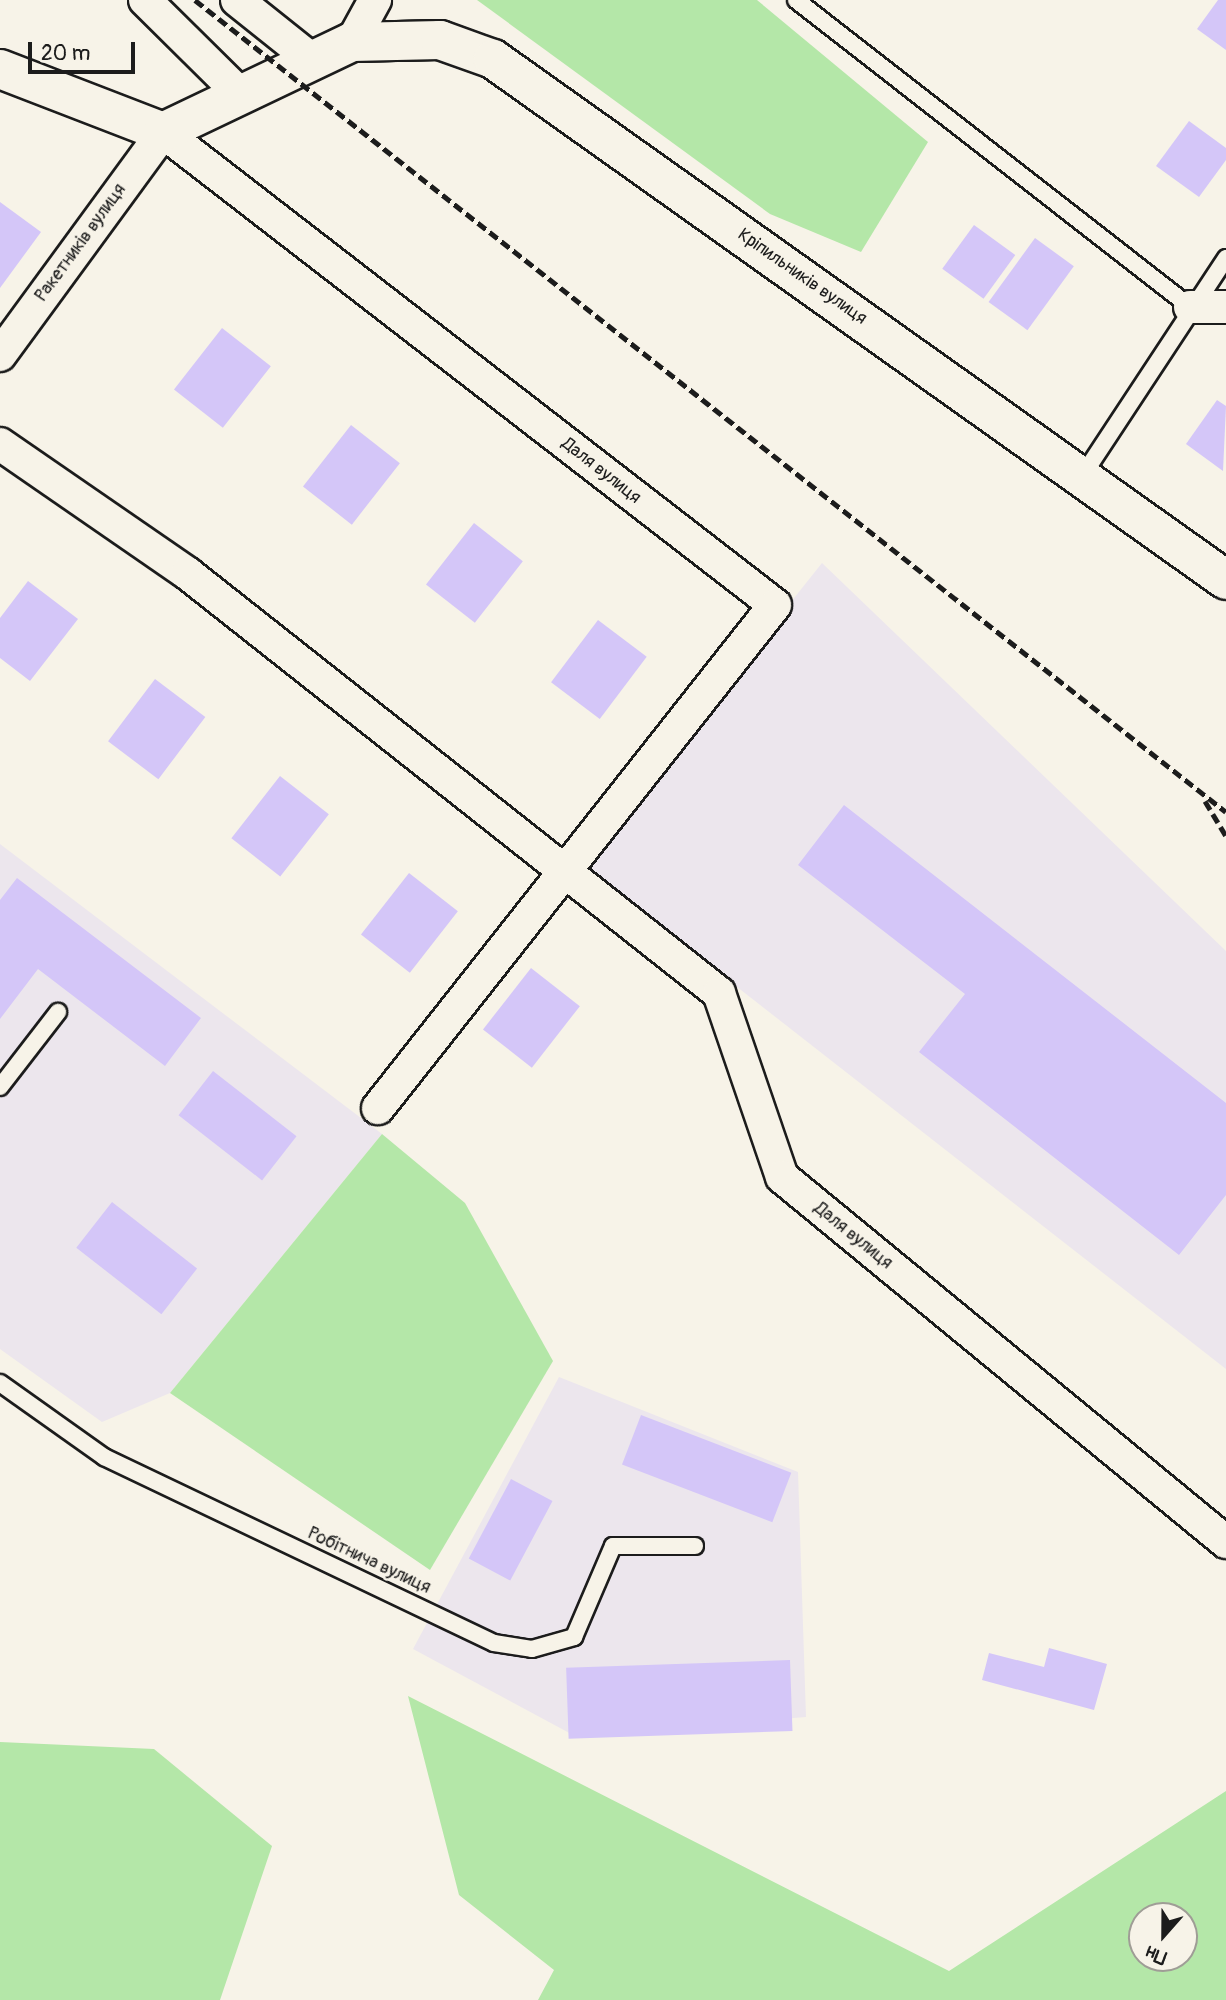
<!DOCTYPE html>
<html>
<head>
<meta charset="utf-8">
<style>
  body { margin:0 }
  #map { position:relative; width:1226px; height:2000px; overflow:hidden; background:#f7f3e8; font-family:Pangolin,sans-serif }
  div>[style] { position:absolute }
  .built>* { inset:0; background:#ece6ed }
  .green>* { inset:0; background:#b4e7a8 }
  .building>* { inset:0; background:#d4c6f8; transform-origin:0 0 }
  .roads { filter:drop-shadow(2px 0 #1c1c1c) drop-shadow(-2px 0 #1c1c1c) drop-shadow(0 2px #1c1c1c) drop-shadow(0 -2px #1c1c1c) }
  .service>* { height:16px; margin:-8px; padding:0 8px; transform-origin:8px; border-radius:8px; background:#f7f3e8 }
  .minor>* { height:32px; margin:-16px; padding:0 16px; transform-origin:16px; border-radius:16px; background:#f7f3e8 }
  .tertiary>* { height:38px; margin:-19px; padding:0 19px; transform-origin:19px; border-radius:19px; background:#f7f3e8 }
  .rail>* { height:5px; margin-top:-2.5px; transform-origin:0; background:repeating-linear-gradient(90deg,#1c1c1c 0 10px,transparent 0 15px) }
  span { translate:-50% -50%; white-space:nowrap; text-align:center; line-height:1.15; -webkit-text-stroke:5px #f7f3e8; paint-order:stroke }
  .street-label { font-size:18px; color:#1c1c1c }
  .north { position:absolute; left:1128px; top:1902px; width:70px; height:70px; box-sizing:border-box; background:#f7f3e8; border:2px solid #9f9d96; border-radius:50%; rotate:201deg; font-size:19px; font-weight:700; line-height:28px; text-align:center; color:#1c1c1c }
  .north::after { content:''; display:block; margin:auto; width:24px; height:32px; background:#1c1c1c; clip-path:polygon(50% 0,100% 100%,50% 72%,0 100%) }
  .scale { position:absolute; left:28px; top:42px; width:107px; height:32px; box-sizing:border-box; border:4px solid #1c1c1c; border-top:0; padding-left:9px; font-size:21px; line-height:24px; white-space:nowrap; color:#1c1c1c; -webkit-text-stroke:5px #f7f3e8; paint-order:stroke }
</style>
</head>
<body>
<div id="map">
  <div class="built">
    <i style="clip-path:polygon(822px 563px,1226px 951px,1226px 1369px,581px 865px)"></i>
    <i style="clip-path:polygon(0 844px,382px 1134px,170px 1393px,102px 1422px,0 1349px)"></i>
    <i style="clip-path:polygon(559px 1377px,798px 1472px,806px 1717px,575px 1736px,413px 1649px)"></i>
  </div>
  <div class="green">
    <i style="clip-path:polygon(477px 0,757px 0,928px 142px,861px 252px,770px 214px)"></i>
    <i style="clip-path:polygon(382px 1134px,465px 1203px,553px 1361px,430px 1570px,170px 1393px)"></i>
    <i style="clip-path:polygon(evenodd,408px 1696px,949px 1971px,1226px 1791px,1226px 2000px,538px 2000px,554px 1970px,459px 1895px,408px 1696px,1142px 1916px,1184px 1916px,1184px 1958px,1142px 1958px,1142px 1916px)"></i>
    <i style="clip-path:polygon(0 1742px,154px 1749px,272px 1846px,220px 2000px,0 2000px)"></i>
  </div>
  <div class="building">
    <i style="clip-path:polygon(1218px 0,1226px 0,1226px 50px,1197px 29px)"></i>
    <i style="clip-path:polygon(1189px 121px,1226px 148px,1226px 160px,1199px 197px,1156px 166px)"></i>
    <i style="clip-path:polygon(0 202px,41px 232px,0 288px)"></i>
    <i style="left:974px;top:225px;width:51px;height:54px;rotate:36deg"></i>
    <i style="left:1035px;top:238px;width:48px;height:79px;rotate:36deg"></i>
    <i style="left:222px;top:328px;width:62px;height:78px;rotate:38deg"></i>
    <i style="clip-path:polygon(1217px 400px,1226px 406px,1223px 471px,1186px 444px)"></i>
    <i style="left:351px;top:425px;width:62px;height:78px;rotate:38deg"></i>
    <i style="left:474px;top:523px;width:62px;height:78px;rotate:38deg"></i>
    <i style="clip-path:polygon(28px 581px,78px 619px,30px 681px,0 658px,0 618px)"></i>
    <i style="left:598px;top:620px;width:61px;height:78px;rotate:37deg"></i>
    <i style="left:155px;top:679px;width:63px;height:78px;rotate:37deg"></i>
    <i style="left:280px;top:776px;width:62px;height:79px;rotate:38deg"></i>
    <i style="clip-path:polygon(844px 805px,1226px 1103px,1226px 1195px,1179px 1255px,919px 1052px,965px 994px,798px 865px)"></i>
    <i style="left:409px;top:873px;width:62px;height:78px;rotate:38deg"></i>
    <i style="clip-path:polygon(17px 878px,201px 1018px,165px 1066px,38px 969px,0 1019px,0 900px)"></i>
    <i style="left:531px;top:968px;width:62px;height:78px;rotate:38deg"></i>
    <i style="left:213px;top:1071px;width:106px;height:56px;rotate:38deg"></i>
    <i style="left:112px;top:1202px;width:108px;height:58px;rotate:38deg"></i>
    <i style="left:641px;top:1415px;width:161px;height:53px;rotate:21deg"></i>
    <i style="left:511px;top:1479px;width:47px;height:90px;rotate:28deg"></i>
    <i style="clip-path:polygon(1049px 1648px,1107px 1664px,1094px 1710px,982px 1680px,989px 1653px,1044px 1667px)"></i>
    <i style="left:790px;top:1660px;width:71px;height:224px;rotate:88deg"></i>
  </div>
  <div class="roads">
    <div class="service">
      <i style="left:796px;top:0;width:499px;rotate:37.9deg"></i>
      <i style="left:1083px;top:475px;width:260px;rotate:-56.6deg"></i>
      <i style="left:0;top:1087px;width:95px;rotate:-52.3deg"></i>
      <i style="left:0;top:1383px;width:128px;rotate:35.4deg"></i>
      <i style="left:104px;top:1457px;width:432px;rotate:25.5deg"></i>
      <i style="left:494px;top:1643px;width:38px;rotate:9deg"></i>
      <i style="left:532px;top:1649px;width:44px;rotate:-15.9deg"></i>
      <i style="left:574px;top:1637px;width:99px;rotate:-66.8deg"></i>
      <i style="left:613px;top:1546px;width:82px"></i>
    </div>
    <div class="minor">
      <i style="left:145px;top:0;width:135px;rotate:44.7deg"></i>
      <i style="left:237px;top:0;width:95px;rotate:38.6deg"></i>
      <i style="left:352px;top:42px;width:48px;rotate:-61.3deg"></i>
      <i style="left:1190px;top:307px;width:36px"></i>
      <i style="left:0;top:355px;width:276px;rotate:-53.8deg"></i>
      <i style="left:163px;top:132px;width:773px;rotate:37.7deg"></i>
      <i style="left:775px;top:605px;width:641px;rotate:128.28deg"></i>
      <i style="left:0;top:444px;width:227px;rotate:34.6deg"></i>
      <i style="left:187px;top:573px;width:678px;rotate:38.29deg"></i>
      <i style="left:719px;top:993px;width:194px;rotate:71.1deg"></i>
      <i style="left:782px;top:1177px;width:575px;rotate:39.42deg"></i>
    </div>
    <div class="tertiary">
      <i style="left:0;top:69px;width:175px;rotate:21.1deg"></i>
      <i style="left:163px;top:132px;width:209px;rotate:-25.5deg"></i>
      <i style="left:352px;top:42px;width:88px;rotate:-1.3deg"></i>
      <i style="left:440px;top:40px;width:56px;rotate:19.7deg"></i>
      <i style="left:493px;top:59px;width:899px;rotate:35.4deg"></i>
    </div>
  </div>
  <div class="rail">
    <i style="left:195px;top:0;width:1312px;rotate:38.22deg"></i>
    <i style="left:1205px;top:801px;width:41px;rotate:59deg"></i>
  </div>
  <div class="street-label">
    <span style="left:81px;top:243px;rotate:-54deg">Ракетників вулиця</span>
    <span style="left:802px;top:277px;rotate:35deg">Кріпильників вулиця</span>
    <span style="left:601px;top:471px;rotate:38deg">Даля вулиця</span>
    <span style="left:853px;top:1236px;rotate:39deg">Даля вулиця</span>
    <span style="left:369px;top:1561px;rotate:25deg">Робітнича вулиця</span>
  </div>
  <div class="north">Пн</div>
  <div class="scale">20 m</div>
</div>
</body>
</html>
